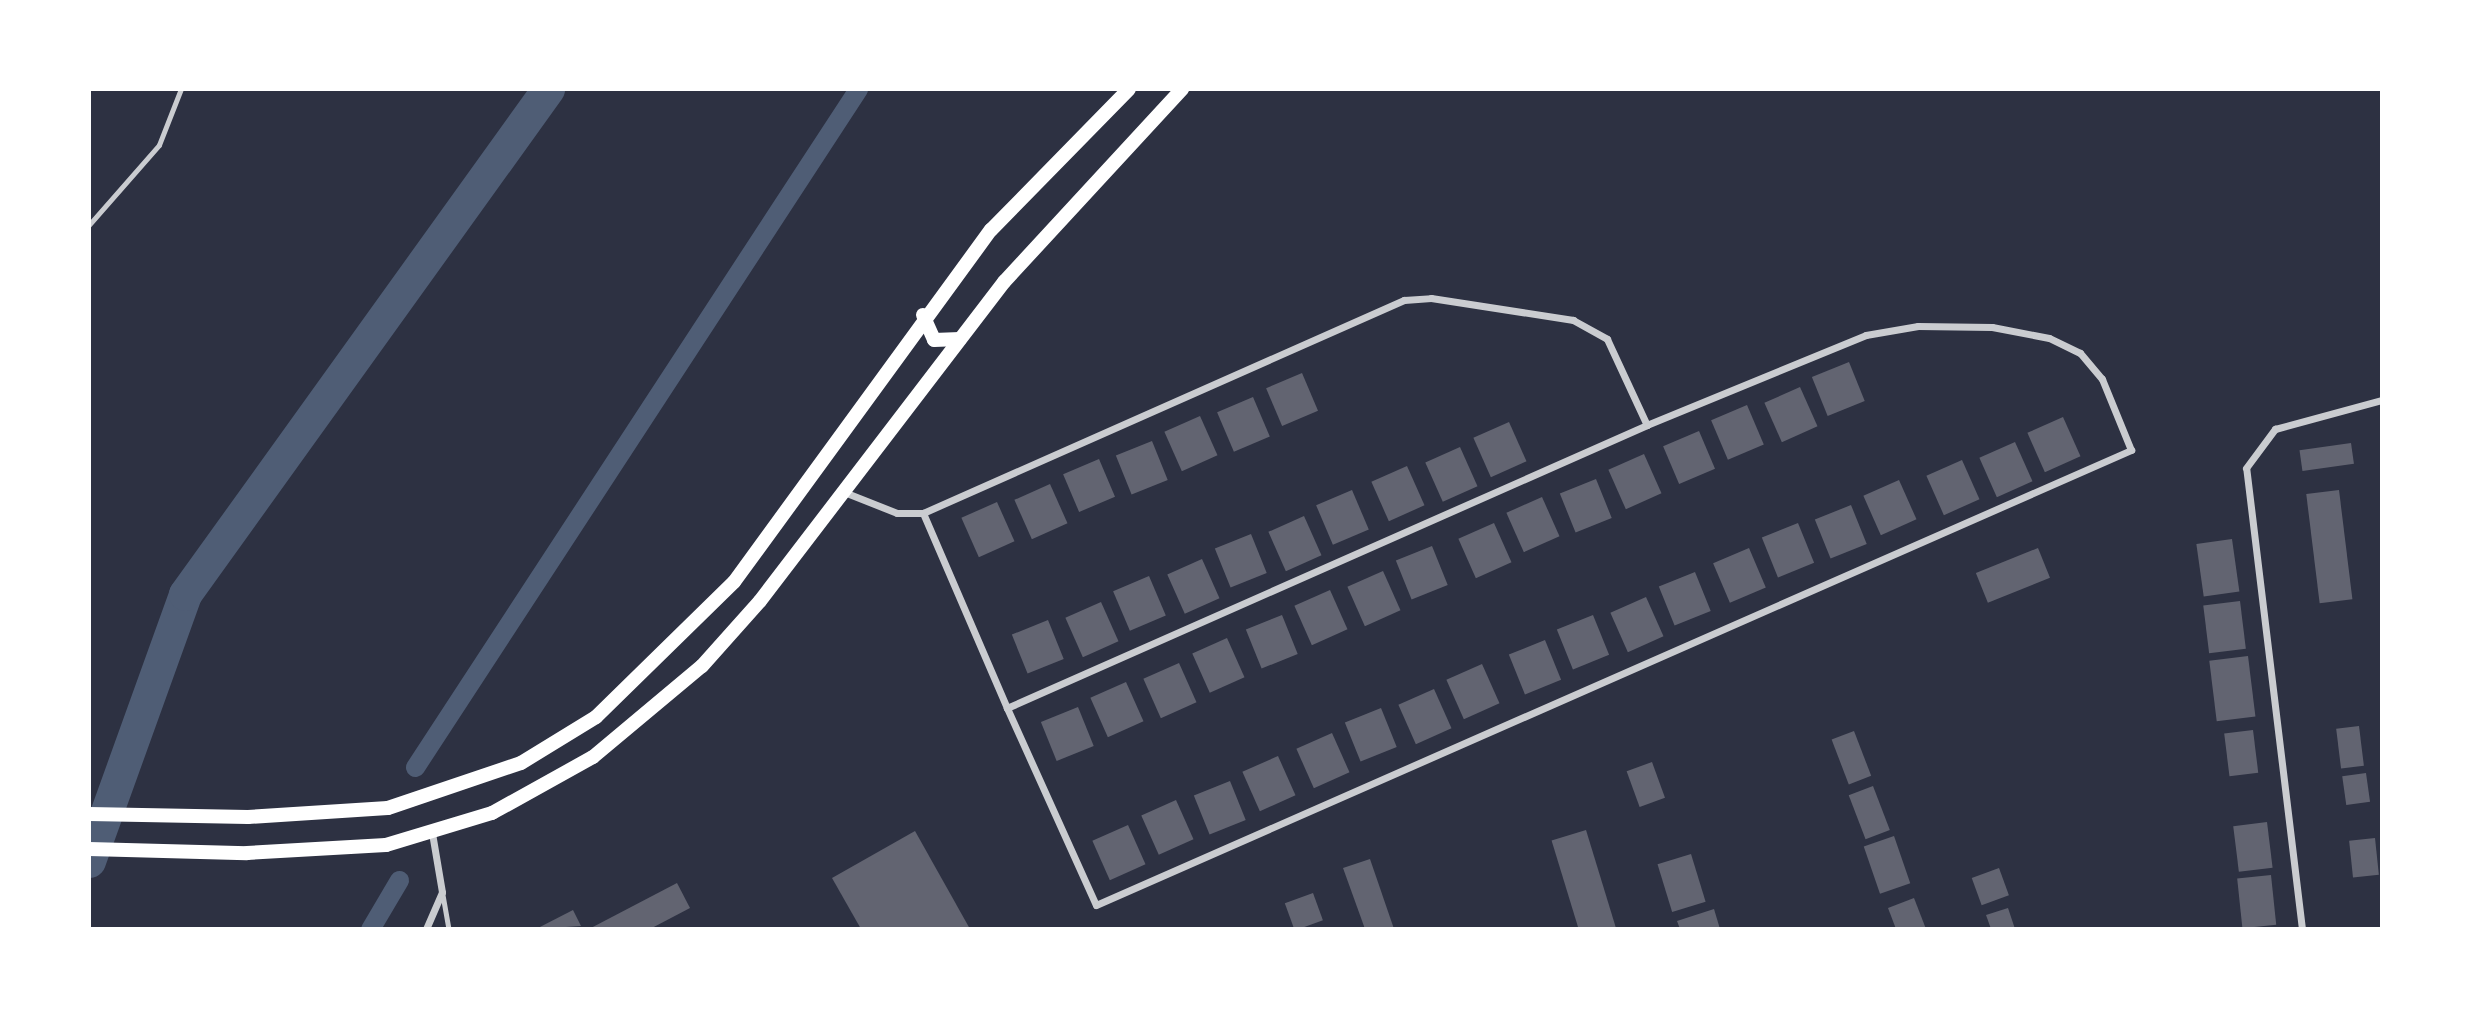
<!DOCTYPE html>
<html>
<head>
<meta charset="utf-8">
<style>
  body { margin:0 }
  #map { position:relative; width:2471px; height:1018px; overflow:hidden; background:#2d3142; font-family:Commissioner,sans-serif }
  div>[style] { position:absolute }
  .canal>* { height:19px; margin:-9.5px; padding:0 9.5px; transform-origin:9.5px; border-radius:9.5px; background:#4f5d75 }
  .river>* { height:33px; margin:-16.5px; padding:0 16.5px; transform-origin:16.5px; border-radius:16.5px; background:#4f5d75 }
  .building>* { inset:0; background:#626471; transform-origin:0 0 }
  .service>* { height:4.5px; margin:-2.25px; padding:0 2.25px; transform-origin:2.25px; border-radius:2.25px; background:#caccd0 }
  .minor>* { height:7px; margin:-3.5px; padding:0 3.5px; transform-origin:3.5px; border-radius:3.5px; background:#caccd0 }
  .trunk>* { height:14px; margin:-7px; padding:0 7px; transform-origin:7px; border-radius:7px; background:#fff }
  span { translate:-50% -50%; white-space:nowrap; text-align:center; line-height:1.15; -webkit-text-stroke:5px #fff; paint-order:stroke }
  .frame { position:absolute; inset:0; border:91px solid #fff; pointer-events:none }
</style>
</head>
<body>
<div id="map">
  <div class="canal">
    <i style="left:415px;top:767px;width:810px;rotate:-56.84deg"></i>
    <i style="left:370px;top:929px;width:57px;rotate:-59.4deg"></i>
  </div>
  <div class="river">
    <i style="left:89px;top:861px;width:284px;rotate:-70.2deg"></i>
    <i style="left:185px;top:594px;width:622px;rotate:-54.29deg"></i>
  </div>
  <div class="building">
    <i style="left:1849px;top:362px;width:42px;height:40px;rotate:68deg"></i>
    <i style="left:1302px;top:373px;width:41px;height:39px;rotate:67deg"></i>
    <i style="left:1800px;top:387px;width:43px;height:39px;rotate:66deg"></i>
    <i style="left:1253px;top:397px;width:43px;height:39px;rotate:67deg"></i>
    <i style="left:1747px;top:405px;width:43px;height:39px;rotate:67deg"></i>
    <i style="left:1200px;top:416px;width:43px;height:39px;rotate:66deg"></i>
    <i style="left:2063px;top:417px;width:43px;height:39px;rotate:66deg"></i>
    <i style="left:1509px;top:422px;width:43px;height:39px;rotate:66deg"></i>
    <i style="left:1699px;top:431px;width:41px;height:39px;rotate:67deg"></i>
    <i style="left:1152px;top:441px;width:42px;height:39px;rotate:68deg"></i>
    <i style="left:2015px;top:442px;width:43px;height:39px;rotate:66deg"></i>
    <i style="left:2351px;top:443px;width:21px;height:52px;rotate:82deg"></i>
    <i style="left:1460px;top:447px;width:43px;height:38px;rotate:66deg"></i>
    <i style="left:1644px;top:454px;width:43px;height:39px;rotate:66deg"></i>
    <i style="left:1099px;top:459px;width:41px;height:39px;rotate:67deg"></i>
    <i style="left:1962px;top:460px;width:43px;height:39px;rotate:66deg"></i>
    <i style="left:1407px;top:466px;width:43px;height:39px;rotate:66deg"></i>
    <i style="left:1596px;top:479px;width:42px;height:39px;rotate:68deg"></i>
    <i style="left:1899px;top:480px;width:43px;height:39px;rotate:66deg"></i>
    <i style="left:1050px;top:484px;width:43px;height:39px;rotate:66deg"></i>
    <i style="left:1352px;top:490px;width:43px;height:39px;rotate:67deg"></i>
    <i style="left:2339px;top:490px;width:110px;height:33px;rotate:83deg"></i>
    <i style="left:1542px;top:497px;width:43px;height:39px;rotate:66deg"></i>
    <i style="left:997px;top:502px;width:43px;height:39px;rotate:66deg"></i>
    <i style="left:1851px;top:505px;width:42px;height:39px;rotate:68deg"></i>
    <i style="left:1304px;top:516px;width:43px;height:39px;rotate:66deg"></i>
    <i style="left:1494px;top:523px;width:43px;height:39px;rotate:66deg"></i>
    <i style="left:1798px;top:523px;width:43px;height:39px;rotate:68deg"></i>
    <i style="left:1251px;top:534px;width:42px;height:39px;rotate:68deg"></i>
    <i style="left:2232px;top:539px;width:53px;height:36px;rotate:82deg"></i>
    <i style="left:1432px;top:546px;width:42px;height:39px;rotate:68deg"></i>
    <i style="left:1749px;top:548px;width:43px;height:39px;rotate:67deg"></i>
    <i style="left:2038px;top:548px;width:32px;height:67px;rotate:68deg"></i>
    <i style="left:1202px;top:559px;width:43px;height:38px;rotate:66deg"></i>
    <i style="left:1383px;top:571px;width:43px;height:39px;rotate:66deg"></i>
    <i style="left:1695px;top:572px;width:42px;height:39px;rotate:68deg"></i>
    <i style="left:1149px;top:576px;width:43px;height:39px;rotate:67deg"></i>
    <i style="left:1330px;top:590px;width:43px;height:39px;rotate:66deg"></i>
    <i style="left:1646px;top:597px;width:43px;height:39px;rotate:66deg"></i>
    <i style="left:2240px;top:601px;width:48px;height:37px;rotate:83deg"></i>
    <i style="left:1101px;top:602px;width:43px;height:39px;rotate:66deg"></i>
    <i style="left:1282px;top:615px;width:42px;height:39px;rotate:68deg"></i>
    <i style="left:1593px;top:615px;width:43px;height:39px;rotate:68deg"></i>
    <i style="left:1048px;top:620px;width:42px;height:39px;rotate:68deg"></i>
    <i style="left:1227px;top:638px;width:43px;height:38px;rotate:66deg"></i>
    <i style="left:1545px;top:640px;width:43px;height:39px;rotate:68deg"></i>
    <i style="left:2248px;top:656px;width:61px;height:39px;rotate:83deg"></i>
    <i style="left:1179px;top:663px;width:43px;height:39px;rotate:66deg"></i>
    <i style="left:1482px;top:664px;width:43px;height:39px;rotate:66deg"></i>
    <i style="left:1126px;top:682px;width:43px;height:39px;rotate:66deg"></i>
    <i style="left:1434px;top:689px;width:43px;height:39px;rotate:66deg"></i>
    <i style="left:1078px;top:707px;width:42px;height:40px;rotate:68deg"></i>
    <i style="left:1381px;top:708px;width:42px;height:39px;rotate:68deg"></i>
    <i style="left:2359px;top:726px;width:40px;height:23px;rotate:83deg"></i>
    <i style="left:2253px;top:730px;width:43px;height:29px;rotate:83deg"></i>
    <i style="left:1854px;top:731px;width:48px;height:24px;rotate:69deg"></i>
    <i style="left:1332px;top:733px;width:43px;height:39px;rotate:66deg"></i>
    <i style="left:1278px;top:756px;width:43px;height:39px;rotate:66deg"></i>
    <i style="left:1652px;top:762px;width:38px;height:27px;rotate:70deg"></i>
    <i style="left:2366px;top:773px;width:29px;height:24px;rotate:82deg"></i>
    <i style="left:1230px;top:781px;width:42px;height:39px;rotate:68deg"></i>
    <i style="left:1873px;top:786px;width:47px;height:26px;rotate:69deg"></i>
    <i style="left:1176px;top:800px;width:43px;height:38px;rotate:66deg"></i>
    <i style="left:2267px;top:822px;width:46px;height:34px;rotate:83deg"></i>
    <i style="left:1128px;top:825px;width:43px;height:39px;rotate:66deg"></i>
    <i style="left:1586px;top:830px;width:104px;height:36px;rotate:73deg"></i>
    <i style="clip-path:polygon(915px 831px,970px 929px,861px 929px,832px 878px)"></i>
    <i style="left:1894px;top:836px;width:50px;height:32px;rotate:71deg"></i>
    <i style="left:2375px;top:838px;width:37px;height:26px;rotate:84deg"></i>
    <i style="left:1691px;top:854px;width:50px;height:35px;rotate:73deg"></i>
    <i style="clip-path:polygon(1370px 859px,1394px 929px,1365px 929px,1343px 868px)"></i>
    <i style="left:1999px;top:868px;width:29px;height:29px;rotate:70deg"></i>
    <i style="left:2271px;top:875px;width:50px;height:34px;rotate:84deg"></i>
    <i style="clip-path:polygon(677px 883px,690px 908px,650px 929px,589px 929px)"></i>
    <i style="left:1313px;top:893px;width:29px;height:30px;rotate:70deg"></i>
    <i style="clip-path:polygon(1914px 898px,1926px 929px,1896px 929px,1888px 908px)"></i>
    <i style="clip-path:polygon(2008px 908px,2015px 929px,1991px 929px,1986px 915px)"></i>
    <i style="clip-path:polygon(1714px 909px,1720px 929px,1680px 929px,1677px 921px)"></i>
    <i style="clip-path:polygon(573px 910px,581px 926px,536px 929px)"></i>
  </div>
  <div class="service">
    <i style="left:89px;top:225px;width:106px;rotate:-48.8deg"></i>
    <i style="left:159px;top:145px;width:60px;rotate:-68.6deg"></i>
    <i style="left:443px;top:895px;width:35px;rotate:80deg"></i>
  </div>
  <div class="minor">
    <i style="left:844px;top:492px;width:57px;rotate:21.6deg"></i>
    <i style="left:897px;top:513px;width:26px"></i>
    <i style="left:923px;top:513px;width:526px;rotate:-23.89deg"></i>
    <i style="left:1404px;top:300px;width:27px;rotate:-4deg"></i>
    <i style="left:1431px;top:298px;width:144px;rotate:8.8deg"></i>
    <i style="left:1573px;top:320px;width:39px;rotate:29deg"></i>
    <i style="left:1607px;top:339px;width:95px;rotate:65.1deg"></i>
    <i style="left:1647px;top:425px;width:700px;rotate:156.15deg"></i>
    <i style="left:1007px;top:708px;width:216px;rotate:65.7deg"></i>
    <i style="left:1096px;top:905px;width:1131px;rotate:-23.73deg"></i>
    <i style="left:2131px;top:450px;width:77px;rotate:-112.2deg"></i>
    <i style="left:2102px;top:379px;width:34px;rotate:-130deg"></i>
    <i style="left:2080px;top:353px;width:34px;rotate:-154deg"></i>
    <i style="left:2049px;top:338px;width:58px;rotate:-169.1deg"></i>
    <i style="left:1992px;top:327px;width:74px;rotate:-179.2deg"></i>
    <i style="left:1918px;top:326px;width:53px;rotate:170.2deg"></i>
    <i style="left:1866px;top:335px;width:237px;rotate:157.7deg"></i>
    <i style="left:923px;top:513px;width:212px;rotate:66.7deg"></i>
    <i style="left:426px;top:929px;width:40px;rotate:-66.6deg"></i>
    <i style="left:442px;top:892px;width:60px;rotate:-99.6deg"></i>
    <i style="left:2302px;top:929px;width:464px;rotate:-96.9deg"></i>
    <i style="left:2246px;top:468px;width:49px;rotate:-53.4deg"></i>
    <i style="left:2275px;top:429px;width:111px;rotate:-15.2deg"></i>
  </div>
  <div class="trunk">
    <i style="left:923px;top:315px;width:27px;rotate:66deg"></i>
    <i style="left:934px;top:340px;width:26px;rotate:-2deg"></i>
    <i style="left:89px;top:814px;width:159px;rotate:1.1deg"></i>
    <i style="left:248px;top:817px;width:140px;rotate:-3.7deg"></i>
    <i style="left:388px;top:808px;width:140px;rotate:-18.7deg"></i>
    <i style="left:521px;top:763px;width:88px;rotate:-31.5deg"></i>
    <i style="left:596px;top:717px;width:193px;rotate:-44.4deg"></i>
    <i style="left:734px;top:582px;width:436px;rotate:-53.9deg"></i>
    <i style="left:991px;top:230px;width:197px;rotate:-45.6deg"></i>
    <i style="left:89px;top:849px;width:158px;rotate:1.5deg"></i>
    <i style="left:247px;top:853px;width:139px;rotate:-3.3deg"></i>
    <i style="left:386px;top:845px;width:111px;rotate:-16.8deg"></i>
    <i style="left:492px;top:813px;width:115px;rotate:-29deg"></i>
    <i style="left:593px;top:757px;width:142px;rotate:-39.9deg"></i>
    <i style="left:702px;top:666px;width:87px;rotate:-48.3deg"></i>
    <i style="left:760px;top:601px;width:402px;rotate:-52.6deg"></i>
    <i style="left:1004px;top:282px;width:263px;rotate:-47.3deg"></i>
  </div>
  <div class="frame"></div>
</div>
</body>
</html>
